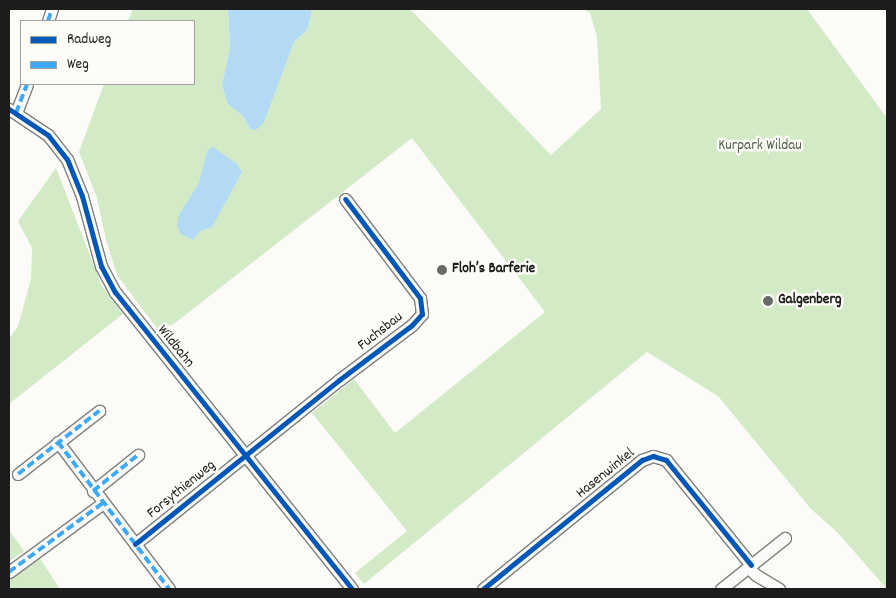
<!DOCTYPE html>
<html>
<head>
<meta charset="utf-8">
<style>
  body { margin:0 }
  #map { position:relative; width:896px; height:598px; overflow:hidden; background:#fcfbf8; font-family:Dekko,sans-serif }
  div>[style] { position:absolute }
  .green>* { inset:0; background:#d2ebc6 }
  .water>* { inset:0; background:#b2daf4 }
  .roads { filter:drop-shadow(1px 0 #81807f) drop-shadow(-1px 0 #81807f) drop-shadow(0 1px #81807f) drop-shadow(0 -1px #81807f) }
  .street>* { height:11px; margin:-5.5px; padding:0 5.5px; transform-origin:5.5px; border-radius:5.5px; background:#fbfbf9 }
  .quiet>* { height:4px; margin-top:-2px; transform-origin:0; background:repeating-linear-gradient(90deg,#3fa9f5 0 8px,transparent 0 12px) }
  .cycleway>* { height:5px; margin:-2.5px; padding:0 2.5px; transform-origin:2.5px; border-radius:2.5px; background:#0057b8 }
  .dots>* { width:14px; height:14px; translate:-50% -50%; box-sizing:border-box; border:2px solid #fdfcf7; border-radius:50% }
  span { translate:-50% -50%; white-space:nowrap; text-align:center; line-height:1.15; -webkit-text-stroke:5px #fdfcf7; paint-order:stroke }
  .park-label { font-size:15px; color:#506049 }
  .poi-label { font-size:15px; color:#1c1c1c; font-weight:700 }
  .left { translate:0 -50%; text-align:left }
  .street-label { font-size:15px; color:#1c1c1c }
  .frame { position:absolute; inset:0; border:10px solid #1c1c1c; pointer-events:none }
  .legend { position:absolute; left:20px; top:20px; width:175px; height:65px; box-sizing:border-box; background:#fdfcf7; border:1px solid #a3a29f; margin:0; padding:6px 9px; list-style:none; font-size:15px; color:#1c1c1c }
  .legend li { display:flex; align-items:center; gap:10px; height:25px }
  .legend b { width:25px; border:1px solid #a3a29f }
</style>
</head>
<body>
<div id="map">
  <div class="green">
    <i style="clip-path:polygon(133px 9px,228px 9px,230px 48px,222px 85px,227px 103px,243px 116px,250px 129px,264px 121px,294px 42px,307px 30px,312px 14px,310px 9px,410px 9px,551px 155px,601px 109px,597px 37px,590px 13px,583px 9px,807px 9px,887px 118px,887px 589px,837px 532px,811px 509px,718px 396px,647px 352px,364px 584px,355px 573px,407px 531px,312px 413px,354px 379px,395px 433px,545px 312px,412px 138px,161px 334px,117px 275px,106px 240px,97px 198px,79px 152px,104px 84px,194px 84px,194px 21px,128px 21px)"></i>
    <i style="clip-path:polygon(56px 168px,102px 286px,123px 314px,9px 404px,9px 339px,18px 326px,31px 279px,32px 248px,18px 221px)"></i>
    <i style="clip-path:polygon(9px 530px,24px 551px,9px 562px)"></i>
    <i style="clip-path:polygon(39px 557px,60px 589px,12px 589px,9px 586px,9px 579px)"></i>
  </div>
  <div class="water">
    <i style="clip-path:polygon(228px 9px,310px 9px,312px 13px,307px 30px,294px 42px,264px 122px,256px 130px,250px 129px,243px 116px,227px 103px,222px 85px,230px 48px)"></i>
    <i style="clip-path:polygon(213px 147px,237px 164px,242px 172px,212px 227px,200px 231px,193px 240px,181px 234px,177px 226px,179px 215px,199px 183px,207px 151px)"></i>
  </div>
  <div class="roads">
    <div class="street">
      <i style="left:48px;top:21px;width:13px;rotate:-72deg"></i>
      <i style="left:9px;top:109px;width:47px;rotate:33.7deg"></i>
      <i style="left:48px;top:135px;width:31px;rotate:52deg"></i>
      <i style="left:67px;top:159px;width:40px;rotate:68deg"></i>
      <i style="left:82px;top:196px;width:73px;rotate:74.8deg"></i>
      <i style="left:101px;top:266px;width:30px;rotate:62deg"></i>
      <i style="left:115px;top:292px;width:380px;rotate:51.4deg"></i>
      <i style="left:16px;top:113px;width:31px;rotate:-69deg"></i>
      <i style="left:58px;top:442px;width:184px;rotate:52.9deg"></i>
      <i style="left:18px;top:474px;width:103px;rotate:-37.9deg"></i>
      <i style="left:93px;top:491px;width:58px;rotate:-38.7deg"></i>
      <i style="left:135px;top:544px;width:262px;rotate:-38.8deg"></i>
      <i style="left:339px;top:380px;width:91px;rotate:-37deg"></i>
      <i style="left:412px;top:325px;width:15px;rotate:-48deg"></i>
      <i style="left:422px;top:314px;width:16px;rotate:-97deg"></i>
      <i style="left:420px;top:298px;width:124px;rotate:-127.1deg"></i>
      <i style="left:748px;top:567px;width:11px;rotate:45deg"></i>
      <i style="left:756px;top:575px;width:27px;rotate:31deg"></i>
      <i style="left:9px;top:572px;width:117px;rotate:-36.3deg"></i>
      <i style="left:483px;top:589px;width:205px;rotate:-39.1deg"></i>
      <i style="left:642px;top:460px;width:12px;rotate:-20deg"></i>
      <i style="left:653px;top:456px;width:14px;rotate:17deg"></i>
      <i style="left:666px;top:460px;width:135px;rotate:51deg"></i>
      <i style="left:721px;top:589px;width:82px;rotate:-38.6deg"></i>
    </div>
  </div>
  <div class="quiet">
    <i style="left:48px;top:21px;width:13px;rotate:-72deg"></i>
    <i style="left:16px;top:113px;width:31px;rotate:-69deg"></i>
    <i style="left:58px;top:442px;width:184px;rotate:52.9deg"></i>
    <i style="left:18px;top:474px;width:103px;rotate:-37.9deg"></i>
    <i style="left:93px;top:491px;width:58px;rotate:-38.7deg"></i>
    <i style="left:9px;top:572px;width:117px;rotate:-36.3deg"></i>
  </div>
  <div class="cycleway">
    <i style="left:9px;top:109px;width:47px;rotate:33.7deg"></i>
    <i style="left:48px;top:135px;width:31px;rotate:52deg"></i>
    <i style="left:67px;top:159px;width:40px;rotate:68deg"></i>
    <i style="left:82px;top:196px;width:73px;rotate:74.8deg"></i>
    <i style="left:101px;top:266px;width:30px;rotate:62deg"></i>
    <i style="left:115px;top:292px;width:380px;rotate:51.4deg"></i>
    <i style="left:135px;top:544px;width:262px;rotate:-38.8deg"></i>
    <i style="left:339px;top:380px;width:91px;rotate:-37deg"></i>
    <i style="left:412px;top:325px;width:15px;rotate:-48deg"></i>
    <i style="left:422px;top:314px;width:16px;rotate:-97deg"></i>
    <i style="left:420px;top:298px;width:124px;rotate:-127.1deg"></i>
    <i style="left:483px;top:589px;width:205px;rotate:-39.1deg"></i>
    <i style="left:642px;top:460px;width:12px;rotate:-20deg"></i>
    <i style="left:653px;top:456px;width:14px;rotate:17deg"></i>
    <i style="left:666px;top:460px;width:135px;rotate:51deg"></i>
  </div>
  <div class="dots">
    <i style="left:442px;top:270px;background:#6a6a69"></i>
    <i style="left:768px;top:301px;background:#6a6a69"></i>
  </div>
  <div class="park-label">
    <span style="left:760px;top:147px">Kurpark Wildau</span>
  </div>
  <div class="poi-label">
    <span class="left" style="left:452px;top:270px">Floh’s Barferie</span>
    <span class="left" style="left:778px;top:301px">Galgenberg</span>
  </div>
  <div class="street-label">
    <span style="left:381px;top:332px;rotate:-38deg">Fuchsbau</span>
    <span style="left:175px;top:347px;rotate:51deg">Wildbahn</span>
    <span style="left:606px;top:474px;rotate:-39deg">Hasenwinkel</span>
    <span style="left:182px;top:490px;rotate:-39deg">Forsythienweg</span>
  </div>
  <div class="frame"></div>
  <ul class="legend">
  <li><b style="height:6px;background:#0057b8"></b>Radweg</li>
  <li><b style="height:6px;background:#3fa9f5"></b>Weg</li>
  </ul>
</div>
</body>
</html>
